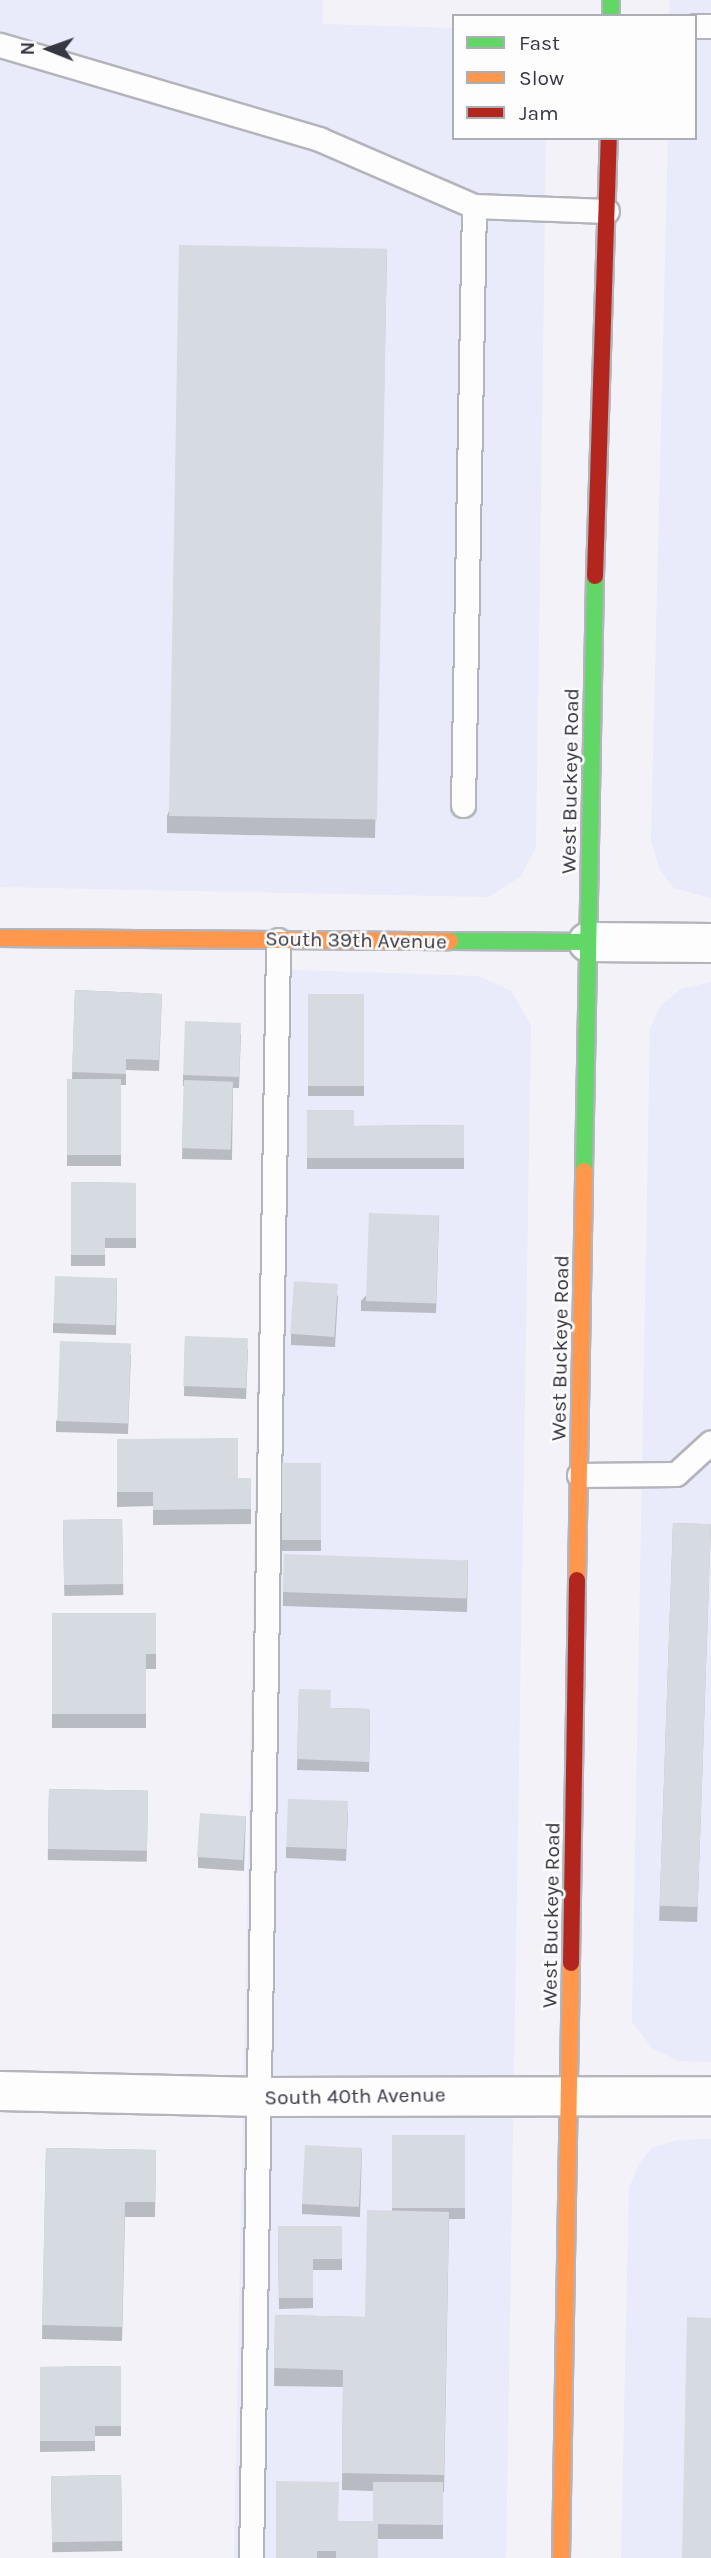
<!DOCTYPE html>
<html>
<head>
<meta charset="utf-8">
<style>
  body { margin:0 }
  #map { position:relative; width:711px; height:2558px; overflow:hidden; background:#f2f2f8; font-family:Karla,sans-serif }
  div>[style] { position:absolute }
  .built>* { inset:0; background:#e9eafa }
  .roads { filter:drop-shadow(2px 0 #b4b4bd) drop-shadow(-2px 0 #b4b4bd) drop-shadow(0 2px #b4b4bd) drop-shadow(0 -2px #b4b4bd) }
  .lane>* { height:23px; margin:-11.5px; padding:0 11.5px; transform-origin:11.5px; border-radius:11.5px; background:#fdfdfe }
  .street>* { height:38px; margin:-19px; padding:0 19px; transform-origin:19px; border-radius:19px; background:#fdfdfe }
  .fast>* { height:16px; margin:-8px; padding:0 8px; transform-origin:8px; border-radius:8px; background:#63d668 }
  .slow>* { height:16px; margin:-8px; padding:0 8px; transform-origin:8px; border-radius:8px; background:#ff974d }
  .jam>* { height:16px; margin:-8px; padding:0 8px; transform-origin:8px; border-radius:8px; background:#b3261e }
  .wall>* { inset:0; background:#b8bcc2; transform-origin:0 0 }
  .building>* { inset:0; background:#d6dbe2; transform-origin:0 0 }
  span { translate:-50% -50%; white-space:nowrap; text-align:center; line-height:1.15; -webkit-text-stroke:5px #fdfdfd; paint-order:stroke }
  .street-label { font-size:21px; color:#363743 }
  .legend { position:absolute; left:452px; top:14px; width:245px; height:126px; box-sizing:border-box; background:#fdfdfd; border:2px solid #adaeb3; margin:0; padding:9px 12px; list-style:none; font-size:21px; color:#363743 }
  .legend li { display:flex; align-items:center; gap:14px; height:35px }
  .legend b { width:35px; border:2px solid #adaeb3 }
  .north { position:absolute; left:14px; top:14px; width:70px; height:70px; -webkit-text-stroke:5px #fdfdfd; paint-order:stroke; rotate:271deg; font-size:19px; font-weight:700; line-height:28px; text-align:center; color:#363743 }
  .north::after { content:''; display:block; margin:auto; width:24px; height:32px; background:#363743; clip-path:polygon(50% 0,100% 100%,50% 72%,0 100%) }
</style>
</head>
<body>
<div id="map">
  <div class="built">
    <i style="clip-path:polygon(0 0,323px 0,322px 24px,454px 28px,454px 138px,546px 138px,536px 847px,521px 876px,489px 897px,0 887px)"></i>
    <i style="clip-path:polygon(670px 0,711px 0,711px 898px,674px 888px,660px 870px,651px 841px,668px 138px,695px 138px,695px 16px,669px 16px)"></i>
    <i style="clip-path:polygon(266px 969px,479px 976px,511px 991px,531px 1025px,506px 2558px,234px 2558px)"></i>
    <i style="clip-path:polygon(711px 982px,711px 2062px,679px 2061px,652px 2048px,632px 2022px,650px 1029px,660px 1007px,680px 989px)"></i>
    <i style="clip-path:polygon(711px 2139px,711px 2558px,621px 2558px,629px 2188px,639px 2164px,652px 2148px,678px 2140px)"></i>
  </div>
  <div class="roads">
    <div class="lane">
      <i style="left:695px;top:26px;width:16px"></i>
      <i style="left:0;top:45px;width:333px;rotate:16.4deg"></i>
      <i style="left:319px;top:139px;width:169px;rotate:23.4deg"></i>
      <i style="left:474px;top:206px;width:133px;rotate:2.2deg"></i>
      <i style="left:463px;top:805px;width:599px;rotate:-88.95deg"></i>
      <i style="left:579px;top:1475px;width:97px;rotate:-0.6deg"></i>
      <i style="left:676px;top:1474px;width:47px;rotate:-42.4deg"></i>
      <i style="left:251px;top:2558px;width:1618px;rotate:-89.04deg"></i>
    </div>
    <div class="street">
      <i style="left:588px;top:942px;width:123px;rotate:0.5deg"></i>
      <i style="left:0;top:2091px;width:261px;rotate:1.3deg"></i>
      <i style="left:261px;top:2097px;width:450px;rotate:-0.1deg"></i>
    </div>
    <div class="fast">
      <i style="left:611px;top:0;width:16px;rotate:90deg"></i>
      <i style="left:450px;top:941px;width:138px;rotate:0.4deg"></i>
      <i style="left:584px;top:1171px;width:595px;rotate:-88.94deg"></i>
    </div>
    <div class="slow">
      <i style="left:0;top:938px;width:450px;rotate:0.4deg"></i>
      <i style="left:577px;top:1580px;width:409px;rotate:-89deg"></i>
      <i style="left:561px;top:2558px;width:595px;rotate:-89.04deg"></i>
    </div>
    <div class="jam">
      <i style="left:595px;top:576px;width:438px;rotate:-88.2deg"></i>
      <i style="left:571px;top:1963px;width:383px;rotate:-89.1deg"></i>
    </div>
  </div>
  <div class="wall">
    <i style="clip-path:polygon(387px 250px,375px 838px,167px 833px,167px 816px)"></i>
    <i style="clip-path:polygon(75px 990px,162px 994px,159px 1071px,126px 1070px,126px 1085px,121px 1085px,121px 1166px,67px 1166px,67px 1079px,72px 1079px)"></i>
    <i style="left:308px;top:994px;width:56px;height:102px"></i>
    <i style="clip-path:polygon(241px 1033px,239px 1088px,233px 1088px,232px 1160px,182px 1159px,184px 1086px,183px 1086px,183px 1075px)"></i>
    <i style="clip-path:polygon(307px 1110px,354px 1126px,464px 1125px,464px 1169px,307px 1169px)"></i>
    <i style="clip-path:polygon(71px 1182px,136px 1183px,136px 1248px,105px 1248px,105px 1266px,71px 1266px)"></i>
    <i style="clip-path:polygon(439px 1215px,436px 1313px,361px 1311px,361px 1301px)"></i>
    <i style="clip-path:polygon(117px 1278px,116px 1335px,53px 1333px,53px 1323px)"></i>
    <i style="clip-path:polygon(338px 1295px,335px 1347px,291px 1345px,291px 1334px)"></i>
    <i style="clip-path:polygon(185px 1336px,248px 1349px,246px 1399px,184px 1396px)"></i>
    <i style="clip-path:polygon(131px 1354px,128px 1434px,56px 1432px,56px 1421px)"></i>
    <i style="clip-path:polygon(117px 1439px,238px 1478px,251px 1478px,251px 1524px,153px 1525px,153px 1506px,117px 1507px)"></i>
    <i style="left:282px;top:1463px;width:39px;height:88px"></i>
    <i style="left:122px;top:1519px;width:76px;height:59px;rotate:89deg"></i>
    <i style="left:673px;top:1523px;width:38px;height:398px;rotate:2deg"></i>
    <i style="clip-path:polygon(468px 1560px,467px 1612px,283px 1606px,283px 1592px)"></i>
    <i style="clip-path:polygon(52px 1613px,156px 1613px,156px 1669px,146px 1669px,146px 1728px,52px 1728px)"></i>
    <i style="clip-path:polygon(299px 1689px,331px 1708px,370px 1709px,369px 1772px,297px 1770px)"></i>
    <i style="left:49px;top:1789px;width:99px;height:71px;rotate:1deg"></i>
    <i style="clip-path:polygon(348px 1812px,346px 1861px,286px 1858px,286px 1847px)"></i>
    <i style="clip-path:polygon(246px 1816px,244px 1871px,198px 1868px,198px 1857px)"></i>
    <i style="clip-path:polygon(465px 2135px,465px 2219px,449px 2219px,444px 2492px,443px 2492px,443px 2539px,378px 2539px,378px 2558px,276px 2558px,338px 2521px,373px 2521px,373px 2491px,342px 2490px,343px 2387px,274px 2386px,275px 2315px,365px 2317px,392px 2210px,392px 2136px)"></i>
    <i style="clip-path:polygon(46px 2148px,156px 2150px,155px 2217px,125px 2217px,122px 2341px,42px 2339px)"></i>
    <i style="clip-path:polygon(362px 2148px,360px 2217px,302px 2214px,302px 2204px)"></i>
    <i style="clip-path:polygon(278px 2226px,342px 2226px,342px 2270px,313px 2270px,313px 2308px,279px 2309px)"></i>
    <i style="clip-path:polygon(121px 2366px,121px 2436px,95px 2436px,95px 2451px,40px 2452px,40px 2367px)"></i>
    <i style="left:121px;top:2475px;width:76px;height:70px;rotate:89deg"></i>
  </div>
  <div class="building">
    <i style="left:179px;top:245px;width:208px;height:571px;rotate:1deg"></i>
    <i style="clip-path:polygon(75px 990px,162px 994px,159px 1060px,126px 1059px,126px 1074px,72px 1072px)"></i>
    <i style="left:308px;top:994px;width:56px;height:92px"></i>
    <i style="left:185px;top:1021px;width:56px;height:54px;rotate:2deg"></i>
    <i style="left:67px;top:1079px;width:54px;height:76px"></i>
    <i style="left:184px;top:1080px;width:49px;height:68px;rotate:2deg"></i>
    <i style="clip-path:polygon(307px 1110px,354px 1110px,354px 1126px,464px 1125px,464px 1158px,307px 1158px)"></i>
    <i style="clip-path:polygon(71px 1182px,136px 1183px,136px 1238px,105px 1238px,105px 1255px,71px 1255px)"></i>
    <i style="left:369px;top:1213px;width:70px;height:88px;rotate:2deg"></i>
    <i style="left:55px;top:1276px;width:62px;height:47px;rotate:2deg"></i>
    <i style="left:294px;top:1281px;width:44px;height:53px;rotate:4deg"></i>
    <i style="left:185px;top:1336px;width:63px;height:50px;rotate:2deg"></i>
    <i style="left:60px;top:1341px;width:71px;height:80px;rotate:2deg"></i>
    <i style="clip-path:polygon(238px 1438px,238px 1478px,251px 1478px,251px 1509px,153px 1510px,153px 1492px,117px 1492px,117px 1439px)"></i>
    <i style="left:282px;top:1463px;width:39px;height:77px"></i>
    <i style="left:122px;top:1519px;width:65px;height:59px;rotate:89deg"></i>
    <i style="left:673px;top:1523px;width:38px;height:383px;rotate:2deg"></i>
    <i style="left:284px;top:1554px;width:184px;height:38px;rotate:2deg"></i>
    <i style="clip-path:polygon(52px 1613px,156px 1613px,156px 1654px,146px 1654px,146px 1714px,52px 1714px)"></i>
    <i style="clip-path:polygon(299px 1689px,331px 1690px,330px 1708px,370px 1709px,369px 1762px,297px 1759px)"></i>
    <i style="left:49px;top:1789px;width:99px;height:60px;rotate:1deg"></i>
    <i style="left:288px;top:1799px;width:60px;height:48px;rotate:2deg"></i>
    <i style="left:200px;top:1813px;width:46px;height:44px;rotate:4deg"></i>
    <i style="left:465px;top:2135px;width:73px;height:73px;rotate:90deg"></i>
    <i style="left:305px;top:2145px;width:57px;height:59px;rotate:3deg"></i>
    <i style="clip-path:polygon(46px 2148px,156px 2150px,155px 2202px,125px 2202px,122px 2327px,42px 2325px)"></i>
    <i style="clip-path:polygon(367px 2210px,449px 2212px,444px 2475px,342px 2473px,343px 2370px,274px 2368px,275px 2315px,365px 2317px)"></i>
    <i style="clip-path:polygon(278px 2226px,342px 2226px,342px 2259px,313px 2259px,313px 2298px,279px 2298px)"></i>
    <i style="clip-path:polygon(687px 2317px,711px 2318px,711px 2558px,682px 2558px)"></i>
    <i style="clip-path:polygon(121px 2366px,121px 2426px,95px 2426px,95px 2441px,40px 2441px,40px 2367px)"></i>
    <i style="left:121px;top:2475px;width:66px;height:70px;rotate:89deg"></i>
    <i style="clip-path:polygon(276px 2481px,339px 2482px,338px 2521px,373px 2521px,373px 2482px,443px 2482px,443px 2525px,378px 2524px,378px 2558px,336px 2558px,336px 2551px,317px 2551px,317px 2558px,276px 2558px)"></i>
  </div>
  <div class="street-label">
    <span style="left:570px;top:781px;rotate:-89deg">West Buckeye Road</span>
    <span style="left:356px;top:940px;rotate:1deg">South 39th Avenue</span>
    <span style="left:560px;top:1348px;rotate:-89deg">West Buckeye Road</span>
    <span style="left:551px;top:1915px;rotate:-89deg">West Buckeye Road</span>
    <span style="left:355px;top:2096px;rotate:-1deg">South 40th Avenue</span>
  </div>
  <ul class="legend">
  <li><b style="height:9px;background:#63d668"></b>Fast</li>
  <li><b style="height:9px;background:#ff974d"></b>Slow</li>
  <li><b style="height:9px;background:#b3261e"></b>Jam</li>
  </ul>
  <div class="north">N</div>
</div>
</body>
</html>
